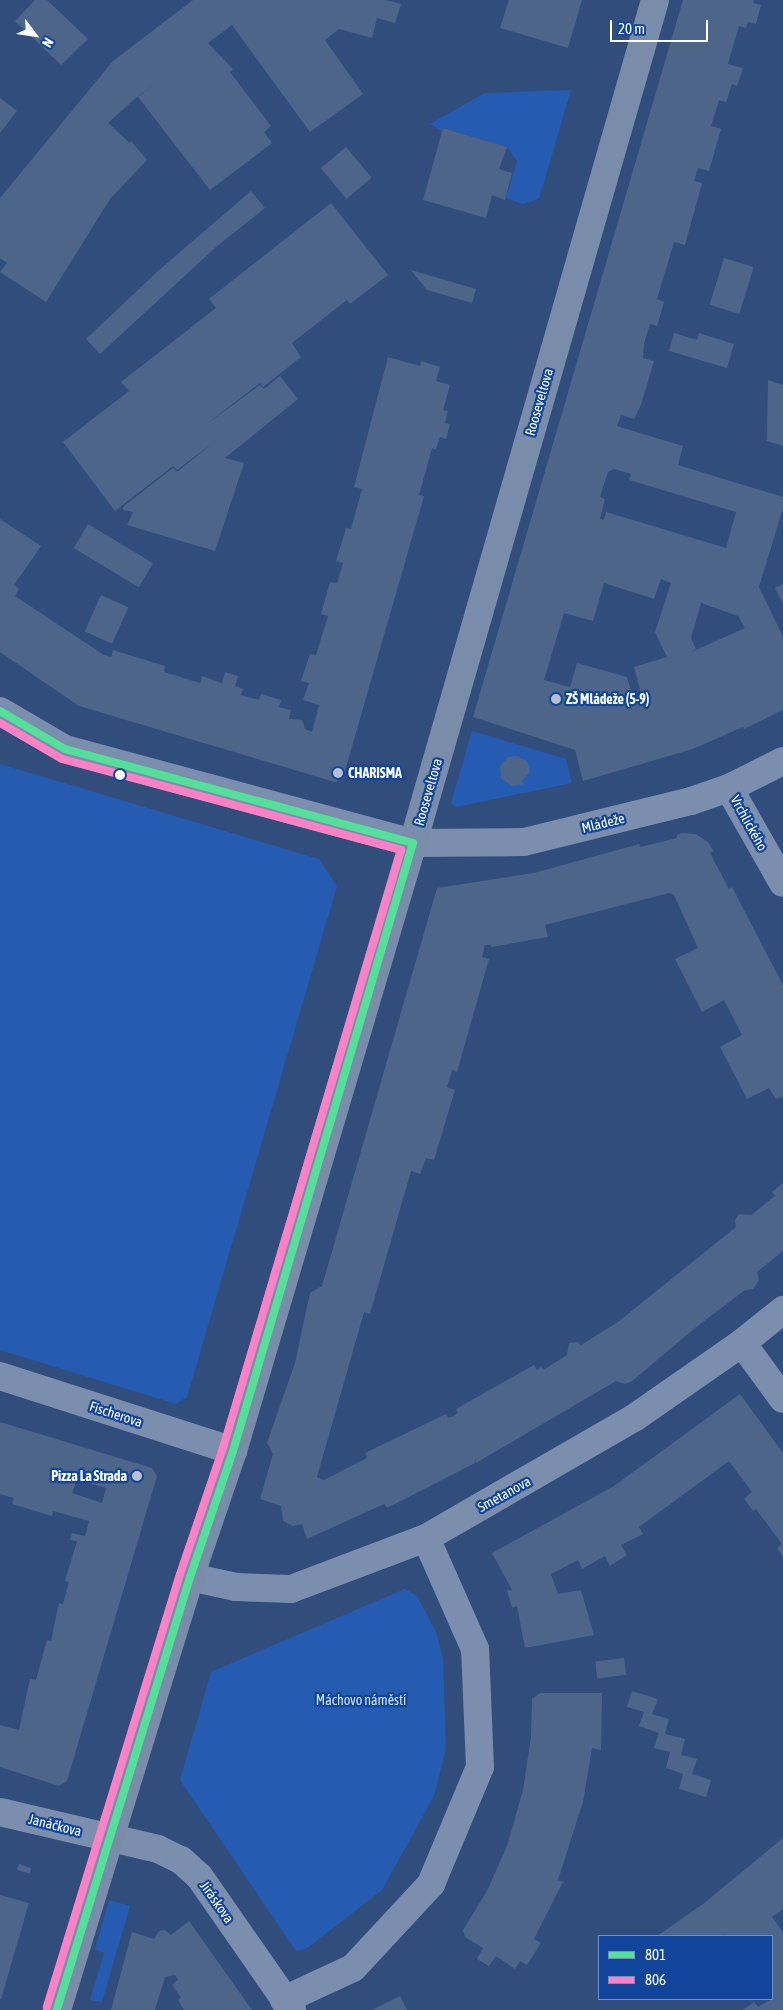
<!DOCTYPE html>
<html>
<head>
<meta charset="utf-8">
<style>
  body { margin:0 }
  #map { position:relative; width:783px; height:2010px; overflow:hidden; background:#304d7c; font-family:"Asap Condensed",sans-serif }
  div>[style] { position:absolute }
  .green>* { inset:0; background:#255cb2 }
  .building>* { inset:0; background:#4e658a; transform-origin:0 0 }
  .minor>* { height:28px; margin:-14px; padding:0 14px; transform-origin:14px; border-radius:14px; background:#7b8ead }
  .major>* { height:28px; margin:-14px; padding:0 14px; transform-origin:14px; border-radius:14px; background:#798dab }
  .bus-1>* { height:8px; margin:-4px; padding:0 4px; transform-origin:4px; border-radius:4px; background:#53e098 }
  .bus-2>* { height:8px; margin:-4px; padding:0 4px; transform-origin:4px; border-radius:4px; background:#ff80c5 }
  .dots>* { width:14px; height:14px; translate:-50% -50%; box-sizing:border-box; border:2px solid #11459b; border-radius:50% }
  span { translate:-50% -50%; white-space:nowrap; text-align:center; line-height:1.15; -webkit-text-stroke:4.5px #11459b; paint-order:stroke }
  .street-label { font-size:14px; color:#fff }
  .poi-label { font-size:14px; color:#fff; font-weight:700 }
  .left { translate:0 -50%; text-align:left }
  .right { translate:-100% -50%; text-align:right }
  .park-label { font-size:14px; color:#cde0fe }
  .legend { position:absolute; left:598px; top:1935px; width:175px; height:65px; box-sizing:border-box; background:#11459b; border:1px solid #708fc3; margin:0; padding:6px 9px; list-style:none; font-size:15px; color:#fff }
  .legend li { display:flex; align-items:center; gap:10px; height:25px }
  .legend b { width:25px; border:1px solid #708fc3 }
  .north { position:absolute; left:10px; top:10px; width:50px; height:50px; -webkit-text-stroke:4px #11459b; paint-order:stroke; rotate:121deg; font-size:14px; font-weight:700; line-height:20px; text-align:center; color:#fff }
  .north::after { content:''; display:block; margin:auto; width:18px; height:22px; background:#fff; clip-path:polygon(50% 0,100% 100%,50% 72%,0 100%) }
  .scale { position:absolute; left:610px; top:20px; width:98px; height:22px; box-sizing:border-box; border:2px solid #fff; border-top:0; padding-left:6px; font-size:15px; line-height:18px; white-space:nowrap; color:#fff; -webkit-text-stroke:4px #11459b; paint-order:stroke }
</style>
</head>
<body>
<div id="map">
  <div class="green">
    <i style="clip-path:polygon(571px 90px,539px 199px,523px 204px,506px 198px,517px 161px,507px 147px,444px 128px,442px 131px,430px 124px,485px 93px)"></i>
    <i style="clip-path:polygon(472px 731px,566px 759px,572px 783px,456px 807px,451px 803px)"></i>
    <i style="clip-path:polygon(0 764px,319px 859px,337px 886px,187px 1397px,176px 1404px,0 1350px)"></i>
    <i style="clip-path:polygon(405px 1589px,417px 1596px,436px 1632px,443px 1659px,446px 1749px,434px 1796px,382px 1890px,306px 1949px,296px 1951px,180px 1780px,211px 1672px)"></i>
    <i style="clip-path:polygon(109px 1900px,130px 1906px,102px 2002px,90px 2000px,104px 1953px,95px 1949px)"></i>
  </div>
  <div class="building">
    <i style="clip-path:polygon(35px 0,47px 0,88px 39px,61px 65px,15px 21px)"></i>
    <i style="clip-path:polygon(193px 0,386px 0,401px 4px,395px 23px,377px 18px,372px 38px,339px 29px,325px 40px,363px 94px,310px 132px,232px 25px,208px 43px,233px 69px,230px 72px,271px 126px,264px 132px,272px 143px,210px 190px,138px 97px,155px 84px,137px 97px,108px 123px,130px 143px,131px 141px,147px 160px,110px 199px,46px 302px,0 272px,7px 263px,0 258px,0 198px,113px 61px)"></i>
    <i style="clip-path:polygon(509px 0,582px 0,568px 48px,500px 28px)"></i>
    <i style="clip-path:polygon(evenodd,683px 0,754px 0,753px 3px,761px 5px,756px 24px,748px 22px,746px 28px,739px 26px,728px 64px,743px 68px,737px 86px,732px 84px,726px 102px,719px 100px,711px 126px,721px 129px,709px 171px,698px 168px,694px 181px,702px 183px,685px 245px,674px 242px,657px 299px,664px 302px,657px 326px,650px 324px,644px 344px,643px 358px,654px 361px,641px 405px,634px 419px,621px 415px,617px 426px,683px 446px,678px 465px,783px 497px,783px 508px,759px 587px,783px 637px,783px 710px,744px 729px,743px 727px,693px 749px,583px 781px,575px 750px,473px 717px,683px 0,614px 469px,631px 474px,629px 480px,736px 512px,726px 548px,606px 512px,604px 520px,600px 519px,605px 499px,600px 497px,608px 472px,614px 469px,683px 0,661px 579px,671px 583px,655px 632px,667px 657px,634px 667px,642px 698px,634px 700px,627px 677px,577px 663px,570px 687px,544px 680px,564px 613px,593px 621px,604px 583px,654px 599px,661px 579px,683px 0,701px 603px,738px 616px,745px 628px,691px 652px,696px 649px,691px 638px,701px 603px)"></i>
    <i style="clip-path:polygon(0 98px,17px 111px,0 133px)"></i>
    <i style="clip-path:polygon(443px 128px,507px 147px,499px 169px,512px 173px,505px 200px,492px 195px,486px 218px,423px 200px)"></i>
    <i style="left:346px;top:147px;width:40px;height:33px;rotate:50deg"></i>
    <i style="clip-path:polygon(251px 191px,265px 208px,216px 247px,100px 354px,86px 339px,158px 271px)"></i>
    <i style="clip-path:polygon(331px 203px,388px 275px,350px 304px,347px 300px,292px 343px,301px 357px,263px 387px,260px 383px,204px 426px,260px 385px,264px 389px,280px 376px,298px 399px,225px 458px,244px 463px,215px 551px,127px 525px,133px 512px,123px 510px,124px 506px,173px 468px,177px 472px,214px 442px,177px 470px,173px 466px,115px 511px,63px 442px,129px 391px,121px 382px,216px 308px,209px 299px)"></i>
    <i style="left:724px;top:258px;width:31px;height:49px;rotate:17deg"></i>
    <i style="clip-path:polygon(411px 270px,476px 289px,472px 303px,427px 290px)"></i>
    <i style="clip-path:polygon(674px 333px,697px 340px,699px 333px,734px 344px,727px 368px,669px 351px)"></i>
    <i style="clip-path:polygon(388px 357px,420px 366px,421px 361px,440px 367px,436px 381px,450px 385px,443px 410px,448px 411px,445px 423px,450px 424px,446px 439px,440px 437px,436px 449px,432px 448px,419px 495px,424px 496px,343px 778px,335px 782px,79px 706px,0 652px,0 519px,41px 546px,14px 585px,19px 589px,15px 596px,104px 655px,111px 657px,113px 650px,165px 666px,164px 672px,200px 683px,202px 676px,222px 683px,225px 672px,238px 676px,235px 686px,243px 689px,241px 695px,259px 700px,261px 694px,281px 700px,279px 707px,291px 710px,289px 719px,302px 720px,305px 729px,312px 732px,319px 705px,303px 700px,309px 683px,301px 681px,310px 654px,316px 655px,328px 616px,321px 614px,330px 582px,337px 583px,343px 563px,336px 561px,346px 528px,351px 529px,362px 489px,354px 487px)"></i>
    <i style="clip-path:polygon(768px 380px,783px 385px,783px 446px,767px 441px)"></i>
    <i style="left:88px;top:524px;width:76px;height:28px;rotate:31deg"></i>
    <i style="clip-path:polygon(783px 584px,783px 604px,775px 588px)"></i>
    <i style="left:101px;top:595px;width:30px;height:40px;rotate:24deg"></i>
    <i style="clip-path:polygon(517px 756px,527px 761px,530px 772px,522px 781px,524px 784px,512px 786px,501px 778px,500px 766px,508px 757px)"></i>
    <i style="clip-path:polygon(682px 833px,696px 834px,709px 843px,713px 851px,710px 853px,729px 889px,732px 887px,783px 985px,783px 1100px,781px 1097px,776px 1099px,769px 1088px,747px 1099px,720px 1047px,742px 1035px,724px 1000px,702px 1012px,675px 959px,698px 948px,674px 895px,669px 893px,545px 925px,548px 937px,491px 947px,491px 945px,485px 945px,482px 957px,489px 959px,457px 1072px,452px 1070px,447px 1087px,455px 1090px,434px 1160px,426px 1158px,420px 1174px,411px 1171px,370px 1314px,364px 1312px,317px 1477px,324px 1480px,367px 1458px,365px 1453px,446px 1414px,448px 1418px,454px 1416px,458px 1413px,456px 1409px,534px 1365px,537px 1370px,541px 1367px,543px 1370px,567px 1355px,569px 1343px,577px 1342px,581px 1345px,618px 1322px,736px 1227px,735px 1220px,739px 1214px,751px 1215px,775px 1196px,772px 1192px,783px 1183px,783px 1251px,757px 1272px,759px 1280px,753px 1289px,745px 1290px,695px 1328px,631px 1382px,625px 1384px,616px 1381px,476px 1463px,475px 1459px,475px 1463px,387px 1508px,384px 1504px,307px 1539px,302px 1524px,293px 1526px,283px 1521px,281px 1506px,260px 1499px,273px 1454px,267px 1443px,295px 1363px,310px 1293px,322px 1286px,437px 888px,534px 873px,639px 844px,640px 847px,677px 838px,677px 835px)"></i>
    <i style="clip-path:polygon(740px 1394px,783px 1453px,783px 1557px,777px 1548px,782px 1544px,756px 1509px,753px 1511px,744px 1499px,752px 1492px,729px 1461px,639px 1527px,643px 1534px,621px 1545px,627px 1555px,610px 1566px,605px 1556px,582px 1569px,578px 1560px,551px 1574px,558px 1594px,581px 1590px,594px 1635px,525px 1648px,517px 1606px,512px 1608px,507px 1591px,512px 1590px,492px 1553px,614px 1486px)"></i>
    <i style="clip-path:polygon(evenodd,0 1422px,152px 1468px,157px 1476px,67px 1781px,59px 1786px,0 1767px,0 1725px,19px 1730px,30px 1679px,36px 1680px,47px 1640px,51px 1641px,59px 1603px,63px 1604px,69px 1582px,65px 1581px,77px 1541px,70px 1540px,72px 1533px,85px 1536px,89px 1521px,53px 1511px,52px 1516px,12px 1504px,14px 1498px,0 1494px,0 1422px,77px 1480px,106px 1488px,102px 1503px,72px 1493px,77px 1480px)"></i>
    <i style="left:624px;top:1658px;width:17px;height:29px;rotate:83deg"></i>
    <i style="clip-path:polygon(632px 1691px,658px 1699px,652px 1714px,669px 1719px,665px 1734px,685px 1739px,681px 1755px,697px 1759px,692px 1774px,711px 1780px,706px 1797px,679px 1789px,683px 1774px,666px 1768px,670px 1752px,654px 1748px,659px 1733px,639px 1726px,644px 1712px,627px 1707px)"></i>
    <i style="clip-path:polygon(540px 1693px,602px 1693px,601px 1750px,592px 1748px,583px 1802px,558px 1880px,563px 1882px,534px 1939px,541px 1943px,527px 1965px,520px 1961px,515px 1969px,496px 1956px,489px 1966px,477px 1959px,483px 1948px,465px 1937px,463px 1930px,487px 1891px,507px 1846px,523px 1790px,531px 1737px,532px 1699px)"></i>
    <i style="clip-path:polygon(783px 1838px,783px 1909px,772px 1917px,783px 1932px,783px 2010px,743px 2010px,754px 2002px,758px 2007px,772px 1999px,772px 1936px,726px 1936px,724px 1934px,721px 1936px,657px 1936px,703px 1904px)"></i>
    <i style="left:19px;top:1864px;width:13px;height:6px;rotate:18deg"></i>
    <i style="clip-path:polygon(0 1895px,29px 1903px,1px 1999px,0 1999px)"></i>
    <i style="clip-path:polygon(189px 1921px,252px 2010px,184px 2010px,178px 2000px,181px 1997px,172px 1985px,178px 1980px,175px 1975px,165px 1977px,155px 2010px,111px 2010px,132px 1932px,154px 1939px,159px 1931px,165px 1930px,171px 1935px)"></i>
    <i style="clip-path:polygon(400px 1996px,407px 2010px,372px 2010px)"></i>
  </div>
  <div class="minor">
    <i style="left:0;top:711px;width:75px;rotate:30.3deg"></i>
    <i style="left:65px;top:749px;width:360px;rotate:15.1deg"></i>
    <i style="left:413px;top:843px;width:111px;rotate:-0.5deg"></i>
    <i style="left:524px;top:842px;width:172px;rotate:-13.8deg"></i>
    <i style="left:691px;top:801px;width:40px;rotate:-18.9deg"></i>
    <i style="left:729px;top:788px;width:60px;rotate:-26.6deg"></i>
    <i style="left:729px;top:788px;width:109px;rotate:60.4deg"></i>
    <i style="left:742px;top:1343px;width:69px;rotate:53.8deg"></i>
    <i style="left:0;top:1376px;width:245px;rotate:17.8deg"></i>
    <i style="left:190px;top:1577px;width:47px;rotate:12.3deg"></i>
    <i style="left:236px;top:1587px;width:55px;rotate:2.1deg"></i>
    <i style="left:291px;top:1589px;width:144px;rotate:-20.7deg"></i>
    <i style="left:426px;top:1538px;width:240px;rotate:-30deg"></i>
    <i style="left:634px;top:1418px;width:131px;rotate:-34.8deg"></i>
    <i style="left:742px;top:1343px;width:53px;rotate:-38.8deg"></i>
    <i style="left:0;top:1812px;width:162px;rotate:13.2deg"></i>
    <i style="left:158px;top:1849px;width:25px;rotate:26deg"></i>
    <i style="left:181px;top:1860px;width:24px;rotate:42deg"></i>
    <i style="left:199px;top:1876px;width:163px;rotate:55.2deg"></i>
    <i style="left:284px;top:2000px;width:76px;rotate:-24.9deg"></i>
    <i style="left:353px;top:1968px;width:115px;rotate:-47.1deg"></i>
    <i style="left:431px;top:1884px;width:127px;rotate:-67.3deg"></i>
    <i style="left:480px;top:1767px;width:118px;rotate:-92.4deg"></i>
    <i style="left:475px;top:1649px;width:121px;rotate:-113.8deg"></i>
  </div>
  <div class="major">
    <i style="left:57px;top:2010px;width:453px;rotate:-72.9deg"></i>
    <i style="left:190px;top:1577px;width:133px;rotate:-71.2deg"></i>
    <i style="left:233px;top:1451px;width:634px;rotate:-73.51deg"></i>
    <i style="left:413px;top:843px;width:877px;rotate:-73.98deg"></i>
  </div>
  <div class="bus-1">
    <i style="left:0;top:711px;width:75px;rotate:30.3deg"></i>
    <i style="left:65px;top:749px;width:360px;rotate:15.1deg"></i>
    <i style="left:413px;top:843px;width:634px;rotate:106.49deg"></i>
    <i style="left:233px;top:1451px;width:133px;rotate:108.8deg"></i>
    <i style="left:190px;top:1577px;width:453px;rotate:107.1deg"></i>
  </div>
  <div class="bus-2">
    <i style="left:0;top:723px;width:72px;rotate:30.1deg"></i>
    <i style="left:62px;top:759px;width:351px;rotate:15deg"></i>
    <i style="left:401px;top:850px;width:624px;rotate:106.58deg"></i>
    <i style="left:223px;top:1448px;width:133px;rotate:108.8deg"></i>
    <i style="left:180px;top:1574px;width:453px;rotate:107.1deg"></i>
  </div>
  <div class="dots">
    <i style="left:556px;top:699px;background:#b7c1d1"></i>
    <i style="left:338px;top:773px;background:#b7c1d1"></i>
    <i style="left:120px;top:775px;background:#fff"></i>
    <i style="left:137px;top:1476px;background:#b7c1d1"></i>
  </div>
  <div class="street-label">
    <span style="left:539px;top:402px;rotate:-74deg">Rooseveltova</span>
    <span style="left:428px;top:792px;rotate:-74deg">Rooseveltova</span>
    <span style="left:603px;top:823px;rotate:-14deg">Mládeže</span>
    <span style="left:749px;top:823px;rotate:61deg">Vrchlického</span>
    <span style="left:116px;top:1414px;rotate:18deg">Fischerova</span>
    <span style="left:504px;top:1494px;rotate:-29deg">Smetanova</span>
    <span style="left:55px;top:1825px;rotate:14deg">Janáčkova</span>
    <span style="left:217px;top:1902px;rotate:55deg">Jiráskova</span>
  </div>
  <div class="poi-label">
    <span class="left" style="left:566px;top:699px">ZŠ Mládeže (5-9)</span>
    <span class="left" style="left:348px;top:773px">CHARISMA</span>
    <span class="right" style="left:127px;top:1476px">Pizza La Strada</span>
  </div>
  <div class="park-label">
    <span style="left:361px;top:1700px">Máchovo náměstí</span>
  </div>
  <ul class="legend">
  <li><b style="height:6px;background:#53e098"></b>801</li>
  <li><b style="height:6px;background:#ff80c5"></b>806</li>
  </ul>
  <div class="north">N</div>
  <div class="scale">20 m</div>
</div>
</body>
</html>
